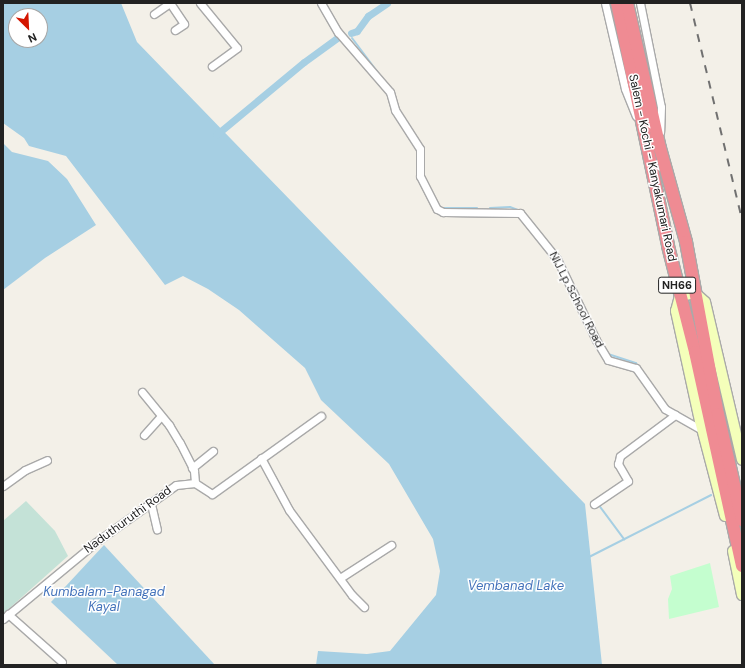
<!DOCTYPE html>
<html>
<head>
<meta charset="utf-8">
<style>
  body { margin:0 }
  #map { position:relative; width:745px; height:668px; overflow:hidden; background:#f3f0e8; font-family:"DM Sans",sans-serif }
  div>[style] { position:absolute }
  .wetland>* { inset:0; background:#c4e2d7 }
  .park>* { inset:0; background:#c4fecf }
  .water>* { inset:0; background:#a6cfe3 }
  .stream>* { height:2px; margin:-1px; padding:0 1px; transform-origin:1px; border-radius:1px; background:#a6cfe3 }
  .canal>* { height:7px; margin:-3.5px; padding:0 3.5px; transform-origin:3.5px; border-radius:3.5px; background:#a6cfe3 }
  .roads { filter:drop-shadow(1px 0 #a9a9a9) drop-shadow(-1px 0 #a9a9a9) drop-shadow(0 1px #a9a9a9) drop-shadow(0 -1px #a9a9a9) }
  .street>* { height:7px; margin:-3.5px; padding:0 3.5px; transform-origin:3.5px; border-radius:3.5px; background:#fff }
  .secondary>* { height:10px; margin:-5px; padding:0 5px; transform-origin:5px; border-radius:5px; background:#f4ffba }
  .highway>* { height:12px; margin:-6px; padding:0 6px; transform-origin:6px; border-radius:6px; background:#ef8b93 }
  .rail>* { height:2px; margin-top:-1px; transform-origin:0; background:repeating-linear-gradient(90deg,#707070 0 8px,transparent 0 16px) }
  span { translate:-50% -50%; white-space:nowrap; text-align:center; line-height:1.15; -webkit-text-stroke:3px #fff; paint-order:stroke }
  .shield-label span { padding:1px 3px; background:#fff; border:1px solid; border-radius:3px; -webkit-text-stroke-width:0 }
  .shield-label { font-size:11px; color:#222; font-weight:700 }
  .street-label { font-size:12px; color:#222 }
  .water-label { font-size:13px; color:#4574bb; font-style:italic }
  .frame { position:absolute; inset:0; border:4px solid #222; pointer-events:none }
  .north { position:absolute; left:8px; top:8px; width:40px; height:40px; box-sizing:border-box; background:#fff; border:1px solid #a7a7a7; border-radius:50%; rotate:156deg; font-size:11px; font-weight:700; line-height:16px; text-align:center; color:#222 }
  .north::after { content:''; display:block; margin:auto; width:14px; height:18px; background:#d41600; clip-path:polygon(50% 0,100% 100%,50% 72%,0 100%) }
</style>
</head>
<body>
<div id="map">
  <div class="wetland">
    <i style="clip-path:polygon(26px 501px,55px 531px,68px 556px,3px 614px,3px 521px)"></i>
  </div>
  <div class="park">
    <i style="clip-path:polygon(710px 563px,719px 607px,669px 619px,668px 599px,672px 589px,670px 576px)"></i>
  </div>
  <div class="water">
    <i style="clip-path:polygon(evenodd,3px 3px,121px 3px,137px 42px,585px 504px,602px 665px,316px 665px,318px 651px,367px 654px,390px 651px,436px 595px,440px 571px,433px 539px,389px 464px,321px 400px,305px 368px,239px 310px,208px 289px,183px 276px,165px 285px,66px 156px,29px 146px,24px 138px,3px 123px,3px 3px,16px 16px,40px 16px,40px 40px,16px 40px,16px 16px)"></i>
    <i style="clip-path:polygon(3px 143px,12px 152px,48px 161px,67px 179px,96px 225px,45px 258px,3px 290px)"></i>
    <i style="clip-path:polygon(104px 545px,215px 665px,118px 665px,51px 602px)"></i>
  </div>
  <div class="stream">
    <i style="left:352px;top:38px;width:55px;rotate:53.1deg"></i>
    <i style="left:407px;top:122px;width:27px;rotate:59deg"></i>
    <i style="left:423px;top:150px;width:9px;rotate:90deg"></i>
    <i style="left:442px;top:208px;width:35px"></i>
    <i style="left:490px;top:208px;width:20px;rotate:-3deg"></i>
    <i style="left:510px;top:207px;width:9px;rotate:21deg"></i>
    <i style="left:522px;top:211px;width:20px;rotate:49deg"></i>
    <i style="left:608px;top:354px;width:29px;rotate:18deg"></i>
    <i style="left:636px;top:363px;width:6px;rotate:59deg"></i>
    <i style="left:598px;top:504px;width:44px;rotate:53.4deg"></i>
    <i style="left:589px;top:557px;width:137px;rotate:-26.9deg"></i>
  </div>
  <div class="canal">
    <i style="left:351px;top:33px;width:6px;rotate:-18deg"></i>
    <i style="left:357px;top:31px;width:19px;rotate:-54deg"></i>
    <i style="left:368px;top:16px;width:23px;rotate:-34deg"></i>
    <i style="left:216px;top:135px;width:114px;rotate:-39.7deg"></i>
    <i style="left:304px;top:62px;width:41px;rotate:-36deg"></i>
  </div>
  <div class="roads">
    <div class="street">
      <i style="left:170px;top:3px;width:25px;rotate:56deg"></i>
      <i style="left:184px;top:24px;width:11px;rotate:146deg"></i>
      <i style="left:200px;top:3px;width:58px;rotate:50.6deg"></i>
      <i style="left:237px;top:48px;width:31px;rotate:144deg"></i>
      <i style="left:321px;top:3px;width:34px;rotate:60deg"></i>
      <i style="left:338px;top:32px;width:79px;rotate:49.1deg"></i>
      <i style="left:390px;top:92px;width:19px;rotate:74deg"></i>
      <i style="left:395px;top:110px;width:46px;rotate:57.3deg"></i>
      <i style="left:420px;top:149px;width:27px;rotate:90deg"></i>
      <i style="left:420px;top:176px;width:37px;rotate:63deg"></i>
      <i style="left:437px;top:209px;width:7px;rotate:27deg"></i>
      <i style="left:443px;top:212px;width:77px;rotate:0.7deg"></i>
      <i style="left:520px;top:213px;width:59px;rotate:51.2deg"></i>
      <i style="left:557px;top:259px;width:90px;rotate:64.3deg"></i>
      <i style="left:596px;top:340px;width:23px;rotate:59deg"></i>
      <i style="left:608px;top:360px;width:29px;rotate:16deg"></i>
      <i style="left:636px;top:368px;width:50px;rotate:54.7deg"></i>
      <i style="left:665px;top:409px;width:43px;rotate:29.6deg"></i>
      <i style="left:605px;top:3px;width:88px;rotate:76.9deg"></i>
      <i style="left:625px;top:89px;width:29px;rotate:68deg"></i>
      <i style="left:640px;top:3px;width:106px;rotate:78.6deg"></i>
      <i style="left:661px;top:107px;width:25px;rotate:92deg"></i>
      <i style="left:154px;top:14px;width:19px;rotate:-35deg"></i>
      <i style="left:142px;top:392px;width:43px;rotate:50.7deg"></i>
      <i style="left:169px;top:425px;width:21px;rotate:59deg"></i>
      <i style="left:180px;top:443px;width:31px;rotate:63deg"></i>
      <i style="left:194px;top:471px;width:12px;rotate:85deg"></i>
      <i style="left:144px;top:435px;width:25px;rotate:-48deg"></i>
      <i style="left:261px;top:458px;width:59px;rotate:61.7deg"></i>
      <i style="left:289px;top:510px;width:106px;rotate:53.5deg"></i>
      <i style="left:352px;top:595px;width:17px;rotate:45deg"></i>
      <i style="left:192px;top:468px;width:27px;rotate:-39deg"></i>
      <i style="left:3px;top:486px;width:27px;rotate:-36deg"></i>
      <i style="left:25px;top:470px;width:24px;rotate:-24deg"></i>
      <i style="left:151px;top:504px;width:26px;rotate:77deg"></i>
      <i style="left:594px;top:504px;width:41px;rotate:-34.1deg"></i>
      <i style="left:628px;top:481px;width:20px;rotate:-120deg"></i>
      <i style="left:618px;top:464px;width:8px;rotate:-76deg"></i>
      <i style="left:620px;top:456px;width:69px;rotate:-36.7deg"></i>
      <i style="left:340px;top:578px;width:61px;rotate:-32.9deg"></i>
      <i style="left:8px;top:614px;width:72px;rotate:41.6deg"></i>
      <i style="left:3px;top:619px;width:121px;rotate:-39.6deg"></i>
      <i style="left:96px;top:542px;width:98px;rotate:-35.5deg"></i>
      <i style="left:176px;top:485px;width:19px;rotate:-6deg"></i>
      <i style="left:195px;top:483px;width:20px;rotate:33deg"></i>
      <i style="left:212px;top:494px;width:134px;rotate:-35.6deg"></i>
    </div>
    <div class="secondary">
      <i style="left:725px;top:516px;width:98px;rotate:-104.7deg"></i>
      <i style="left:700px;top:421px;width:113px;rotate:-102.3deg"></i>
      <i style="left:676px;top:311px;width:16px;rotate:-75deg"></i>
      <i style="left:680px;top:296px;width:15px;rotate:-11deg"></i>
      <i style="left:695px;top:293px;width:13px;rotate:42deg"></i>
      <i style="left:705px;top:302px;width:162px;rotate:76.8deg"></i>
      <i style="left:733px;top:551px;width:45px;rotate:78.4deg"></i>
    </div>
    <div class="highway">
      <i style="left:617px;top:3px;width:248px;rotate:78.1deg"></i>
      <i style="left:668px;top:246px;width:109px;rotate:75.7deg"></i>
      <i style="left:695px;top:352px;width:219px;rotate:77.6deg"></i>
      <i style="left:627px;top:3px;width:149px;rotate:77.2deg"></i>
      <i style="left:660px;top:148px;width:98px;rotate:74.5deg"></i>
      <i style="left:686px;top:242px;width:175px;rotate:79.5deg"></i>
      <i style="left:718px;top:414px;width:109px;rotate:77.2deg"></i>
    </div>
  </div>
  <div class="rail">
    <i style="left:690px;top:3px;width:223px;rotate:76.5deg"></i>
  </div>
  <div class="shield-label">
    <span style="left:677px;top:285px">NH66</span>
  </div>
  <div class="street-label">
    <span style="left:652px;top:168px;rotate:78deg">Salem - Kochi - Kanyakumari Road</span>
    <span style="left:576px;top:300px;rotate:63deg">NIJ Lp School Road</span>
    <span style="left:128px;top:520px;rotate:-36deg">Naduthuruthi Road</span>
  </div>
  <div class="water-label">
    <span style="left:516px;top:586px">Vembanad Lake</span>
    <span style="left:104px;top:600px">Kumbalam-Panagad<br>Kayal</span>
  </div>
  <div class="frame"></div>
  <div class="north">N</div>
</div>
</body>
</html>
